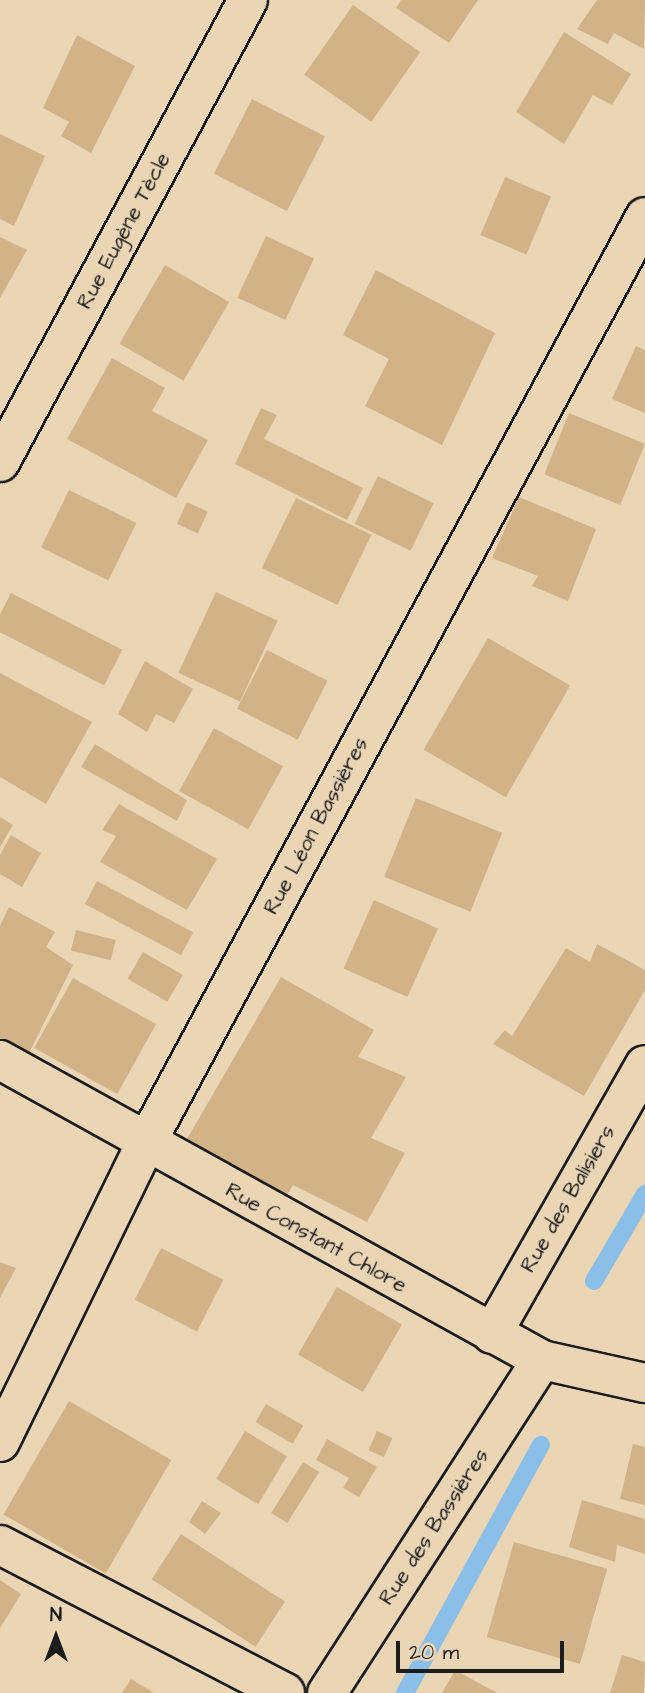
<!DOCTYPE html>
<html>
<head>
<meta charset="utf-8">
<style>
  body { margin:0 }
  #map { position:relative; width:645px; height:1693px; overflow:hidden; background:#ead6b4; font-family:"Architects Daughter",sans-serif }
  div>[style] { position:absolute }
  .stream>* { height:18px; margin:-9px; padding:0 9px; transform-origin:9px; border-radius:9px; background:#8cbfe8 }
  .building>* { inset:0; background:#d2b388; transform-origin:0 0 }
  .roads { filter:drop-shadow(2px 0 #1c1c1c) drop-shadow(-2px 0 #1c1c1c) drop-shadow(0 2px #1c1c1c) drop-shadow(0 -2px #1c1c1c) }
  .street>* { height:38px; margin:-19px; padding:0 19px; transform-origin:19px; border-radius:19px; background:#ead6b4 }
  span { translate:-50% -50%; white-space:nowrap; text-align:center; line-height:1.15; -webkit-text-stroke:5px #ead6b4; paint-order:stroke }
  .street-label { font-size:21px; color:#1c1c1c }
  .north { position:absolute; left:21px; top:1602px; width:70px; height:70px; -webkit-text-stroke:5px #ead6b4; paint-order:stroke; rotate:0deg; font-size:19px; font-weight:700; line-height:28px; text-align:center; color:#1c1c1c }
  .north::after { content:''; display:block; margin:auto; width:24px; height:32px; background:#1c1c1c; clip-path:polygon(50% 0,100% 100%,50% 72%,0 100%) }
  .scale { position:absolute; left:396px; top:1641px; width:168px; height:32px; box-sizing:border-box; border:4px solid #1c1c1c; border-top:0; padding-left:9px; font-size:21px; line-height:24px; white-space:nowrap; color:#1c1c1c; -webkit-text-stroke:5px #ead6b4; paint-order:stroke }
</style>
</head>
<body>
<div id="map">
  <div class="stream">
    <i style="left:594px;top:1281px;width:101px;rotate:-59.6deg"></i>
    <i style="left:405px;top:1693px;width:283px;rotate:-61.3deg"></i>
  </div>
  <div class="building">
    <i style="clip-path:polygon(401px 0,478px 0,449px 43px,396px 8px)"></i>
    <i style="clip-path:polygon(597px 0,645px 0,644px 49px,614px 33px,608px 44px,577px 29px)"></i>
    <i style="left:353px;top:5px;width:82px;height:85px;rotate:35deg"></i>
    <i style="clip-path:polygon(564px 32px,631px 74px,612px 105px,593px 95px,564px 144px,516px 112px)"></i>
    <i style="clip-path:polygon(77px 35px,135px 66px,91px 153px,61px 136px,69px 122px,43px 108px)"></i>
    <i style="left:252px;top:99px;width:82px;height:84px;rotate:27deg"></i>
    <i style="clip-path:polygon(0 134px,45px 156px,14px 226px,0 219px)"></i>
    <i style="left:505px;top:177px;width:50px;height:63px;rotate:23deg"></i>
    <i style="left:266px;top:236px;width:53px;height:68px;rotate:25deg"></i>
    <i style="clip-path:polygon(0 237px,27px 250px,0 298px)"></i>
    <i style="left:165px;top:265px;width:74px;height:91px;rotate:30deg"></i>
    <i style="clip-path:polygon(376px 270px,495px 333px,442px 445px,365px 406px,389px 359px,343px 335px)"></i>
    <i style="clip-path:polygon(636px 346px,645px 350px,645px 413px,612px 399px)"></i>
    <i style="clip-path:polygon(112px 358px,165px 388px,152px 411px,208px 440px,176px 498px,67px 439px)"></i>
    <i style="clip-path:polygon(261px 408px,277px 415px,264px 439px,363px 488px,347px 520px,235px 464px)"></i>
    <i style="left:569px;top:413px;width:82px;height:66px;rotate:22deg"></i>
    <i style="left:378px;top:476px;width:62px;height:53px;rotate:26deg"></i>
    <i style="left:69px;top:490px;width:75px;height:64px;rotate:26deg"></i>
    <i style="clip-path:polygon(519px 497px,596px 529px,568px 601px,532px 586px,538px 576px,492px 558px)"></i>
    <i style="left:296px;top:498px;width:84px;height:78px;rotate:26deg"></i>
    <i style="left:187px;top:502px;width:23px;height:24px;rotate:25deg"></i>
    <i style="left:216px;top:592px;width:68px;height:89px;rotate:25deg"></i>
    <i style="left:11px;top:593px;width:125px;height:40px;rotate:27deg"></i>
    <i style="left:488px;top:638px;width:95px;height:129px;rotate:30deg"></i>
    <i style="left:267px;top:650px;width:68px;height:66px;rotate:27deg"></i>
    <i style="clip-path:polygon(145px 661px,193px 689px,174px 723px,156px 714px,147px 732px,118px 714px)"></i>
    <i style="clip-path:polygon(0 673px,92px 722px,46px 804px,0 777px)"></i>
    <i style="left:214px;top:728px;width:79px;height:72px;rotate:29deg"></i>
    <i style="clip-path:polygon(95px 744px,187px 800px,177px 821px,81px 767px)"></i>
    <i style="left:416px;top:798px;width:93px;height:85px;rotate:22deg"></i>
    <i style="clip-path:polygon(119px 804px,217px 859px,187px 910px,100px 862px,116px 836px,102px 830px)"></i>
    <i style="clip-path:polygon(0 817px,13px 825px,0 847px)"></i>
    <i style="clip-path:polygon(11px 835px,41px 853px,22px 887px,0 874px,0 855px)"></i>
    <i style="left:97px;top:881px;width:109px;height:26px;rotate:28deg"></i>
    <i style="left:374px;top:900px;width:70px;height:75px;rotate:24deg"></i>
    <i style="clip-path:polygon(9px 907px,55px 932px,46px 947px,73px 965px,29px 1053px,0 1038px,0 926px)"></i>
    <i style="left:76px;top:930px;width:41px;height:21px;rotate:14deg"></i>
    <i style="clip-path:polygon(597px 944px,645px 970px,645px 990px,584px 1096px,493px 1044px,505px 1030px,512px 1036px,566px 948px,590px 962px)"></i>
    <i style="left:143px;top:952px;width:46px;height:31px;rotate:30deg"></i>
    <i style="clip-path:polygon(281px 977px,374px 1030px,358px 1057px,406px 1077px,371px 1138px,405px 1153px,367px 1222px,293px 1185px,287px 1195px,187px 1139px)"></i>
    <i style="left:73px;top:978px;width:95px;height:80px;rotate:29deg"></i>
    <i style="left:161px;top:1248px;width:70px;height:58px;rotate:27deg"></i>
    <i style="clip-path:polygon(0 1262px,16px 1268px,0 1298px)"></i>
    <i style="left:337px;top:1287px;width:75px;height:78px;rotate:30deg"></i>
    <i style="left:69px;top:1401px;width:118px;height:131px;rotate:30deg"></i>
    <i style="left:266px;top:1404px;width:43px;height:21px;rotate:30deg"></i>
    <i style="left:245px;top:1431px;width:49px;height:56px;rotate:31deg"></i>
    <i style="left:377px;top:1431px;width:17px;height:21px;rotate:24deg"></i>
    <i style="clip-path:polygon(327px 1439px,377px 1467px,359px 1497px,343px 1488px,349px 1478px,316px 1460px)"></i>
    <i style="clip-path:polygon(633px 1444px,645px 1447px,645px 1505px,620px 1499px)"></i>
    <i style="left:303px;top:1462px;width:19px;height:60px;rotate:32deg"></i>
    <i style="clip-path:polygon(582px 1500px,645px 1519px,645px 1554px,617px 1545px,615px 1562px,569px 1547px)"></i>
    <i style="clip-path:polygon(202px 1501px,221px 1513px,205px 1534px,189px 1522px)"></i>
    <i style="left:181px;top:1534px;width:124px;height:54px;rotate:33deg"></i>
    <i style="left:514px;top:1542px;width:97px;height:99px;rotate:16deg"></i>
    <i style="clip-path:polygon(0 1580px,21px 1594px,0 1628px)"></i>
    <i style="clip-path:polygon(622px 1655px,645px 1662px,644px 1693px,610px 1693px)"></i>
    <i style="clip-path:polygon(455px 1670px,497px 1693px,442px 1693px)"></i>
    <i style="clip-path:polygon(131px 1679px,154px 1693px,122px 1693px)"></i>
  </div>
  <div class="roads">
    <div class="street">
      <i style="left:0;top:462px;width:524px;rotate:-61.77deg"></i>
      <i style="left:0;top:1060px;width:619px;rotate:28.96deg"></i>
      <i style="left:542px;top:1360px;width:106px;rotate:12.6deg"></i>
      <i style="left:492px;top:1334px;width:309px;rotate:-60.4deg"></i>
      <i style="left:0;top:1442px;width:331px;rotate:-64deg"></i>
      <i style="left:145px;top:1145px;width:1054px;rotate:-61.68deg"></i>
      <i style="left:0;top:1545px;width:321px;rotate:27.4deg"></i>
      <i style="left:327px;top:1693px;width:396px;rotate:-57.2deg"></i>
    </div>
  </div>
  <div class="street-label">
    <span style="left:124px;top:231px;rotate:-62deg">Rue Eugène Tècle</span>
    <span style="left:316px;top:826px;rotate:-62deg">Rue Léon Bassières</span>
    <span style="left:568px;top:1199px;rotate:-60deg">Rue des Balisiers</span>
    <span style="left:316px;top:1238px;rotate:29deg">Rue Constant Chlore</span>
    <span style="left:434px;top:1527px;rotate:-57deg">Rue des Bassières</span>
  </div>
  <div class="north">N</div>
  <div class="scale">20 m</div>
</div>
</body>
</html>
